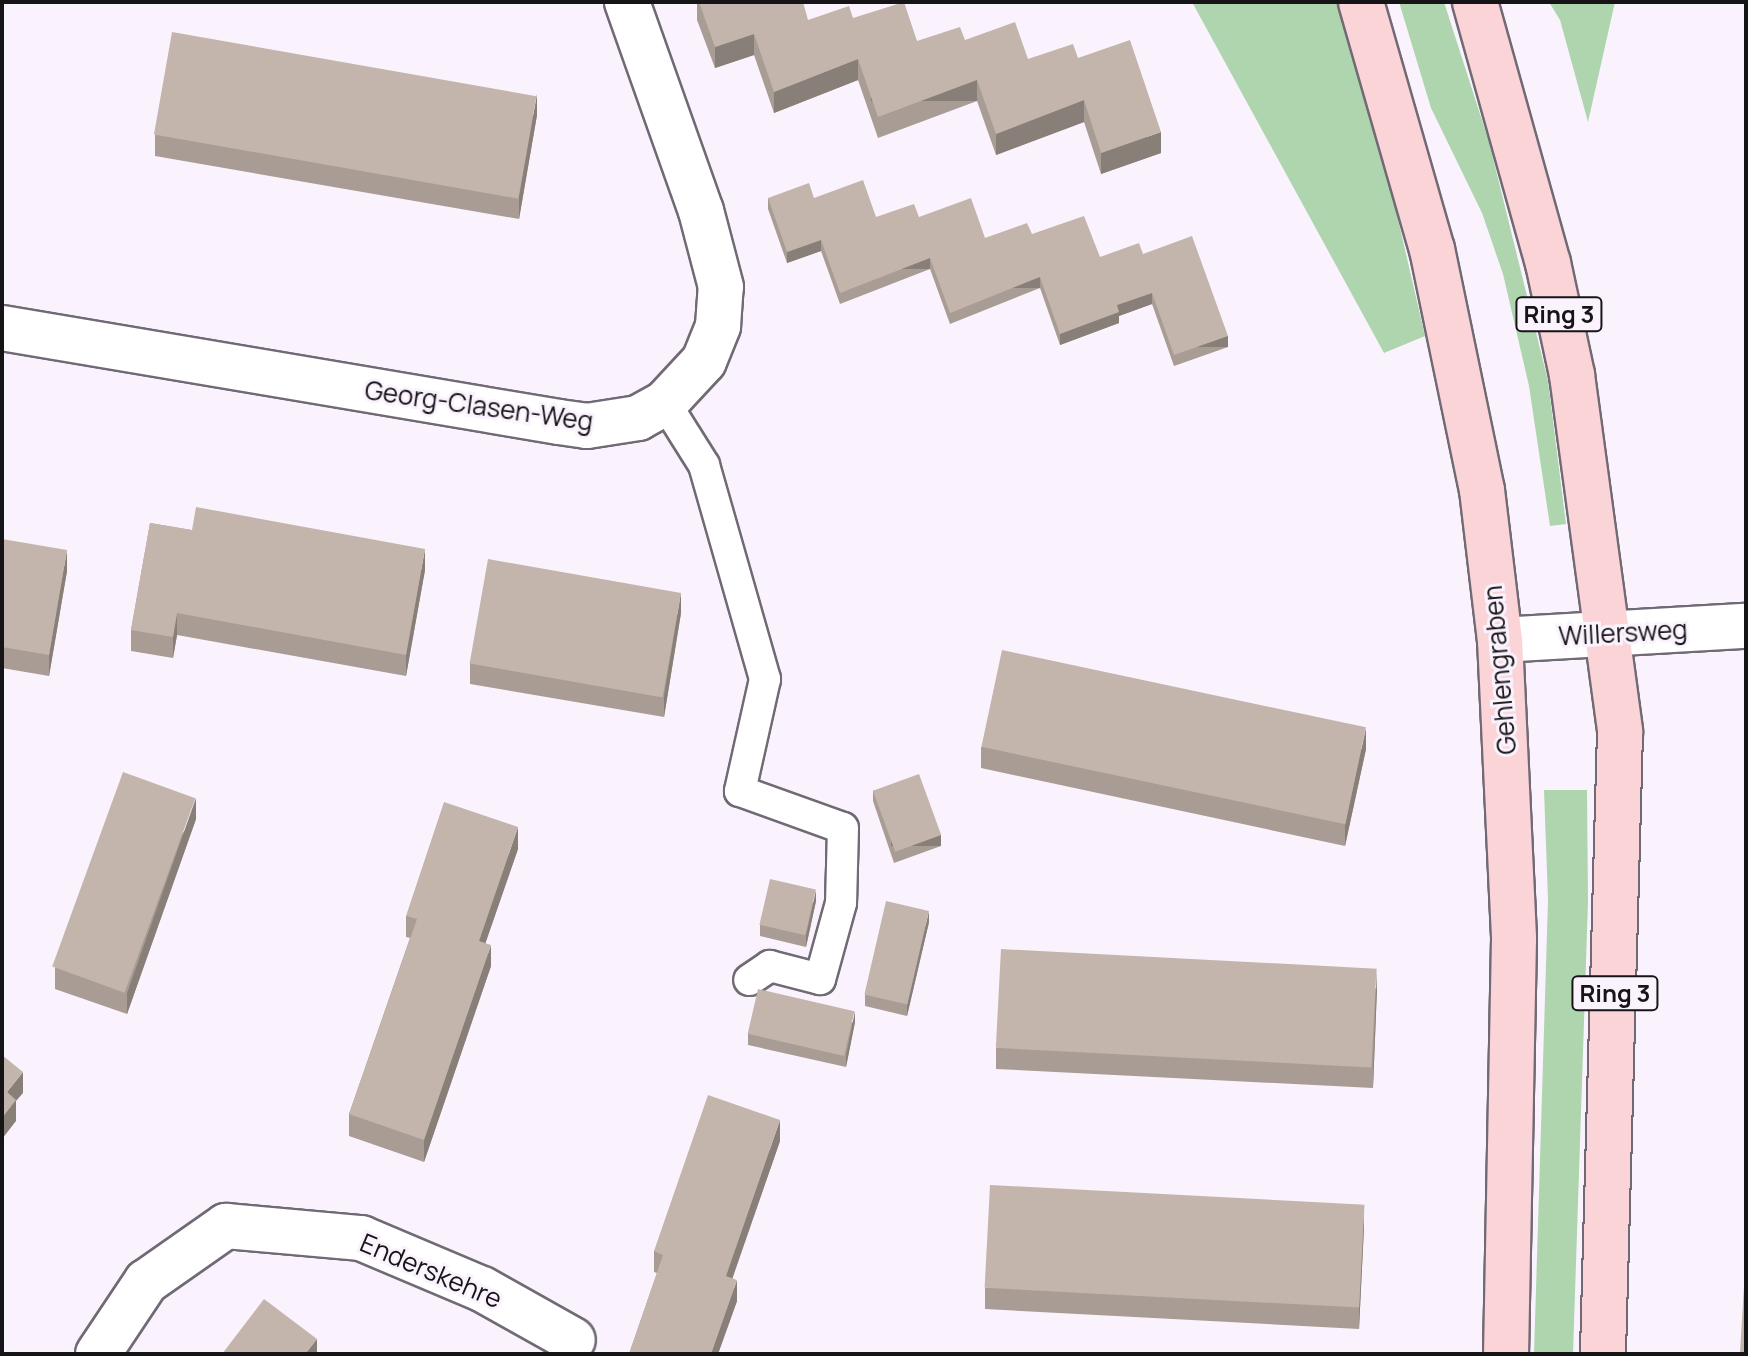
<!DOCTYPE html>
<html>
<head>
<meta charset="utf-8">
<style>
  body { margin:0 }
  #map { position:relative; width:1748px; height:1356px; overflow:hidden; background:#faf3fe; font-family:Manrope,sans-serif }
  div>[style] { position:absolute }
  .green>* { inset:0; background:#aed5ae }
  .roads { filter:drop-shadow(2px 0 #716a75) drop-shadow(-2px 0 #716a75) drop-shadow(0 2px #716a75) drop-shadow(0 -2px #716a75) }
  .lane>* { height:30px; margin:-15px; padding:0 15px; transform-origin:15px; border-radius:15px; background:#fff }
  .street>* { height:44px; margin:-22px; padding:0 22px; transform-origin:22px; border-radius:22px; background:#fff }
  .primary>* { height:44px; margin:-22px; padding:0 22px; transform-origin:22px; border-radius:22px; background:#fbd4d7 }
  .wall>* { inset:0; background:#a89c94 }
  .shaded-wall>* { inset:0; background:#887f78; transform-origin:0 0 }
  .building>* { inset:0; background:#c3b5ac; transform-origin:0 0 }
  span { translate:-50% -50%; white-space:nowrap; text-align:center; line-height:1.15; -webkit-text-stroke:6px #faf3fe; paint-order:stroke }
  .shield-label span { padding:2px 6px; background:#faf3fe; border:2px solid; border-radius:6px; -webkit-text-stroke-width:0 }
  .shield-label { font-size:24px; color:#171418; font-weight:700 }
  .street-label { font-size:26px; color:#171418 }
  .frame { position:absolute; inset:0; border:4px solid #171418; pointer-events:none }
</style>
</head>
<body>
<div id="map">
  <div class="green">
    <i style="clip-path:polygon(1192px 2px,1338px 2px,1390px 185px,1425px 336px,1384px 353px)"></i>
    <i style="clip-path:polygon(1399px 2px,1444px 2px,1489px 142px,1548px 381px,1566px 524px,1550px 526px,1529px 386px,1503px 274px,1482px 213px,1431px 108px)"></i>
    <i style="clip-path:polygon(1549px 2px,1615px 2px,1588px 122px,1560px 20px)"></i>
    <i style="clip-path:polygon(1544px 790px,1587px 790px,1588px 901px,1573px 1354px,1534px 1354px,1548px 900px)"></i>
  </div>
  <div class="roads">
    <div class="lane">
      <i style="left:665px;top:403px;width:73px;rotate:57.8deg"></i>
      <i style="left:704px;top:465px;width:223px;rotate:74.1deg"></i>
      <i style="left:765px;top:679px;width:115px;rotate:102.6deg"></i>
      <i style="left:740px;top:791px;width:109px;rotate:19.8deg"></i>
      <i style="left:843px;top:828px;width:75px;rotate:91.5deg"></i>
      <i style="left:841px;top:903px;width:79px;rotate:105.4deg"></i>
      <i style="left:820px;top:979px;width:52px;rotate:-165.4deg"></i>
      <i style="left:770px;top:966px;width:25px;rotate:146deg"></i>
    </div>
    <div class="street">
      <i style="left:2px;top:328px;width:565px;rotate:9.58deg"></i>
      <i style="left:559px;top:422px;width:28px;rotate:8deg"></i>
      <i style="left:587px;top:426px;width:52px;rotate:-8.9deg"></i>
      <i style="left:638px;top:418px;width:31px;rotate:-29deg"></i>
      <i style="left:665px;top:403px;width:57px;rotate:-47.1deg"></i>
      <i style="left:704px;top:361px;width:38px;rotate:-68deg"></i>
      <i style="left:718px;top:326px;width:39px;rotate:-86deg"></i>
      <i style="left:721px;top:287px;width:79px;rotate:-104.7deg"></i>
      <i style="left:701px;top:211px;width:222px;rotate:-109.5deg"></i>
      <i style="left:1500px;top:640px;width:246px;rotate:-3.3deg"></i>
      <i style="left:98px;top:1354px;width:87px;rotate:-56.3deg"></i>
      <i style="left:146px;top:1282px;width:98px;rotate:-35deg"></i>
      <i style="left:226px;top:1226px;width:136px;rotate:5.1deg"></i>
      <i style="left:361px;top:1238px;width:131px;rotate:22.9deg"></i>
      <i style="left:482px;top:1289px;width:104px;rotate:29.3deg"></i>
    </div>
    <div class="primary">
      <i style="left:1361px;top:2px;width:257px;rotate:74deg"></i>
      <i style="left:1432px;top:249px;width:246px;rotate:78.3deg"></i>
      <i style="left:1482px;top:490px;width:151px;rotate:83.2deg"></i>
      <i style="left:1500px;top:640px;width:299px;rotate:87.3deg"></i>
      <i style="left:1514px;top:939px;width:415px;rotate:91.1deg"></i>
      <i style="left:1475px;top:2px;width:271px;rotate:74.4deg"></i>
      <i style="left:1548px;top:263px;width:115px;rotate:77.9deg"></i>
      <i style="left:1572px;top:375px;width:360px;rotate:82.3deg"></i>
      <i style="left:1620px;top:732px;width:622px;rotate:91.57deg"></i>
    </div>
  </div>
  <div class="wall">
    <i style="clip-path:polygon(697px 2px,808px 20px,853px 18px,917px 41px,965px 40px,1028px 59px,1078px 58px,1161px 153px,1101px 174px,1084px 122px,996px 155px,977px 101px,878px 138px,858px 80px,774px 113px,754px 55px,715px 68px,697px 20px)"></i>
    <i style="clip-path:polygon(537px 115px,519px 219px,155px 156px,155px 135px)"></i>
    <i style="clip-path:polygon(768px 198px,814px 198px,876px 217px,919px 217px,985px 238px,1032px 234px,1100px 257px,1143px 254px,1228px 347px,1174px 366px,1152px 304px,1119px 316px,1119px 323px,1060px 345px,1040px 288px,950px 324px,930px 269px,840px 304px,821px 251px,787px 263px,768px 209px)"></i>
    <i style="clip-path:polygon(150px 523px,425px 570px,406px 676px,177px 635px,173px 658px,131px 651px,131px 630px)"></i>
    <i style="clip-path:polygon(2px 539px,67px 571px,49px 676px,2px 668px)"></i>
    <i style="clip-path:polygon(681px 613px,664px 717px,470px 684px,470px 663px)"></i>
    <i style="clip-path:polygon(981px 747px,1366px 749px,1345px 846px,981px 768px)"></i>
    <i style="clip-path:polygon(873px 790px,941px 846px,894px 863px,873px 801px)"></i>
    <i style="clip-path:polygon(196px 819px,127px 1014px,55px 989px,55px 968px)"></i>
    <i style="clip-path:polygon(518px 849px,485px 943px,491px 966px,424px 1162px,349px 1136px,349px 1114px,410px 938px,406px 937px,406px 916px)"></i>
    <i style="clip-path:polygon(816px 901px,806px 947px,760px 936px,760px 925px)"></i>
    <i style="clip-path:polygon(929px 922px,907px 1016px,865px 1006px,865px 995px)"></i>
    <i style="clip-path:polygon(1377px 988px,1373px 1088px,996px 1069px,996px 1048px)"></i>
    <i style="clip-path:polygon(855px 1022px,846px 1067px,748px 1045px,748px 1034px)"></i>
    <i style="clip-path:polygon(780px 1141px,732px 1278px,737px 1301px,718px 1354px,629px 1354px,657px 1273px,654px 1272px,654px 1251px)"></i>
    <i style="clip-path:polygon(1364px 1227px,1359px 1329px,985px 1309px,985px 1288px)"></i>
  </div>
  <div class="shaded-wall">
    <i style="clip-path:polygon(754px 34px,754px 55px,715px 68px,715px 47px)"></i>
    <i style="clip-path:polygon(858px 59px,858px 80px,774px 113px,774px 92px)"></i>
    <i style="left:977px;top:80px;width:21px;height:106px;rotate:90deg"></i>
    <i style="clip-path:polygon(537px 94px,537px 115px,519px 219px,519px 197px)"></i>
    <i style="clip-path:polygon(1084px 100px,1084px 122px,996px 155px,996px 134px)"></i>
    <i style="clip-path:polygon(1161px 132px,1161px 153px,1101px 174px,1101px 153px)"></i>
    <i style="clip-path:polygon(821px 240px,821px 251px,787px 263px,787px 252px)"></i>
    <i style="left:930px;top:258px;width:11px;height:97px;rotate:90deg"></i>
    <i style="left:1040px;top:277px;width:11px;height:97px;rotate:90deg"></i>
    <i style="clip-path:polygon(1152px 293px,1152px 304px,1119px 316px,1119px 323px,1060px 345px,1060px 334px,1117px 305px)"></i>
    <i style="left:1228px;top:336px;width:11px;height:57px;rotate:90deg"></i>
    <i style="clip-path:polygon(425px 549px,425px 570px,406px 676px,406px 655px)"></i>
    <i style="clip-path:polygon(67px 550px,67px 571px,49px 676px,49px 655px)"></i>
    <i style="clip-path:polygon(681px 592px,681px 613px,664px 717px,664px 696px)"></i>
    <i style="clip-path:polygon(177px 613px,177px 635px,173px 658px,173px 637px)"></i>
    <i style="clip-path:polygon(1366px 728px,1366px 749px,1345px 846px,1345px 825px)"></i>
    <i style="clip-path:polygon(196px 798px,196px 819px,127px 1014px,127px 993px)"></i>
    <i style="clip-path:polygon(518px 827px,518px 849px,479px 962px,479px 941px)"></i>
    <i style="left:941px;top:835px;width:11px;height:50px;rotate:90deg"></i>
    <i style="clip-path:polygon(816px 890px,816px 901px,806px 947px,806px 936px)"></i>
    <i style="clip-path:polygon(929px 911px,929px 922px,907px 1016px,907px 1005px)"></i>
    <i style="clip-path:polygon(491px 945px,491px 966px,424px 1162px,424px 1140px)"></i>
    <i style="clip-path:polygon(1377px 967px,1377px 988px,1373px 1088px,1373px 1067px)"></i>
    <i style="clip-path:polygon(855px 1011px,855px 1022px,846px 1067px,846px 1056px)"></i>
    <i style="clip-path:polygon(23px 1072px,23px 1093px,16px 1101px,16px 1121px,2px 1139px,2px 1118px,7px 1092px)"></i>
    <i style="clip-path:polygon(780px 1120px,780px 1141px,726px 1297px,726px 1276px)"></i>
    <i style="clip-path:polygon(1364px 1206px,1364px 1227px,1359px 1329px,1359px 1308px)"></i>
    <i style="clip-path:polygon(737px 1280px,737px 1301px,718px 1354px,711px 1354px)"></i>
    <i style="clip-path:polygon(317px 1339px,317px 1354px,305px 1354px)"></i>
  </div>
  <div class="building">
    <i style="clip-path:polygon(699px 2px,803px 2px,808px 20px,849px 6px,853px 18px,904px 2px,917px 41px,960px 27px,965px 40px,1015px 22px,1028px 59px,1073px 44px,1078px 58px,1130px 40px,1161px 132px,1101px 153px,1084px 100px,996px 134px,977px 80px,878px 117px,858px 59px,774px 92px,754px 34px,715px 47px)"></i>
    <i style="left:172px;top:32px;width:370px;height:104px;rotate:10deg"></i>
    <i style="clip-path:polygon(863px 180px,876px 217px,914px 204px,919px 217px,971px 198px,985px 238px,1027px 223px,1032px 234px,1084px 216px,1100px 257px,1139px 243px,1143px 254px,1192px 236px,1228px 336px,1174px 355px,1152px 293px,1117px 305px,1119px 312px,1060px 334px,1040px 277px,950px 313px,930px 258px,840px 293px,821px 240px,787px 252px,768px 198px,809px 183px,814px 198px)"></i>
    <i style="clip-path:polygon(196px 507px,425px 549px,406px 655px,177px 613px,173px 637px,131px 630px,150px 523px,192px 530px)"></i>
    <i style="clip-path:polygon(2px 539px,67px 550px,49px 655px,2px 647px)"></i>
    <i style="left:488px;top:559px;width:196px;height:106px;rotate:10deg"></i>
    <i style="left:1002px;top:650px;width:372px;height:99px;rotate:12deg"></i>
    <i style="left:123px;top:772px;width:77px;height:207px;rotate:20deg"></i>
    <i style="left:919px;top:774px;width:65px;height:49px;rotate:70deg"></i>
    <i style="clip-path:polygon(444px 802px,518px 827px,479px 941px,491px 945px,424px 1140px,349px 1114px,417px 919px,406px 916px)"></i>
    <i style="left:770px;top:879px;width:47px;height:47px;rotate:13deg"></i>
    <i style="left:886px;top:901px;width:44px;height:96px;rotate:13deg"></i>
    <i style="left:1001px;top:949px;width:376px;height:99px;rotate:3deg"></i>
    <i style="left:758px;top:989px;width:99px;height:46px;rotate:13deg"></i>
    <i style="clip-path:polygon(2px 1055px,23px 1072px,7px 1092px,16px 1100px,2px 1118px)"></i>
    <i style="clip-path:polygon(708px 1095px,780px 1120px,726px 1276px,737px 1280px,711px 1354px,629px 1354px,663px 1255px,654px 1251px)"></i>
    <i style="left:990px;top:1185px;width:375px;height:103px;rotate:3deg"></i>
    <i style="clip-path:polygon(1746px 1252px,1746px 1354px,1740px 1353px)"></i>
    <i style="clip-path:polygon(264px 1299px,317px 1339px,305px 1354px,222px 1354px)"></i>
  </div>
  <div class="shield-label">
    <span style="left:1559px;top:314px">Ring 3</span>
    <span style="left:1615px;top:993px">Ring 3</span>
  </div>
  <div class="street-label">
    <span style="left:479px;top:406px;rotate:8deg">Georg-Clasen-Weg</span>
    <span style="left:1623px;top:633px;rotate:-3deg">Willersweg</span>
    <span style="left:1500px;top:670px;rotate:-95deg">Gehlengraben</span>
    <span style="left:431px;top:1271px;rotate:23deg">Enderskehre</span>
  </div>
  <div class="frame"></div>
</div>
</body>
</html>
